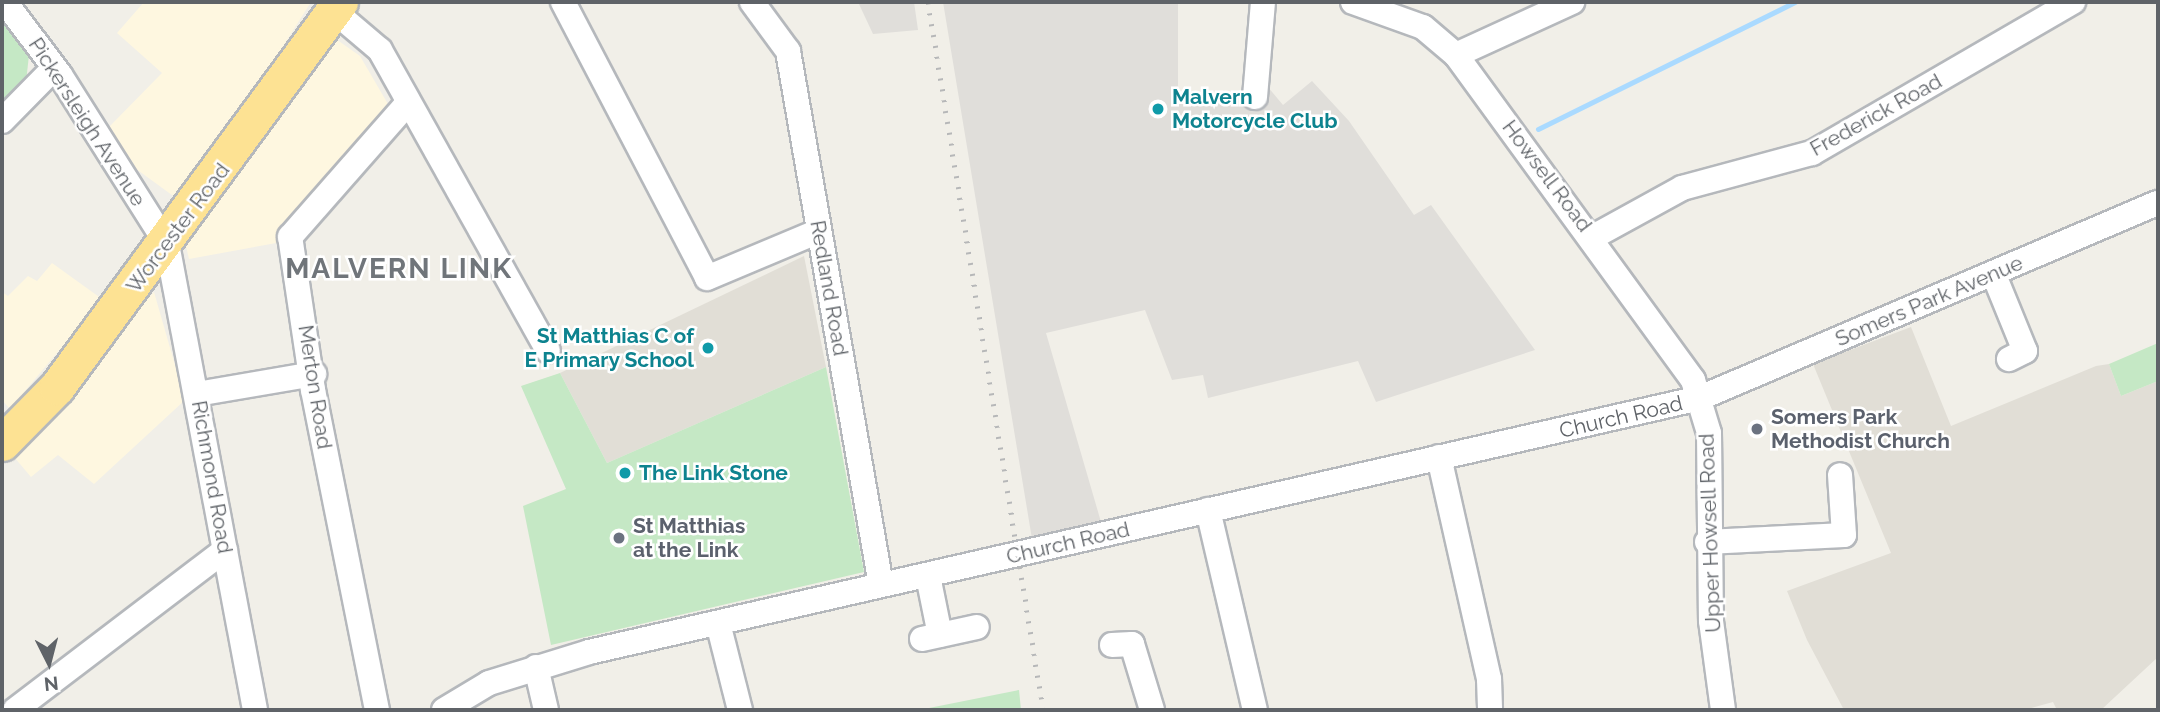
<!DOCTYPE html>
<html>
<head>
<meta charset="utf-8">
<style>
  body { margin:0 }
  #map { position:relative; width:2160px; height:712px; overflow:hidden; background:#f1efe8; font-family:Raleway,sans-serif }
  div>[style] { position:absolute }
  .commercial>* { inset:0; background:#fef7e0 }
  .industrial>* { inset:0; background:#e0deda }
  .education>* { inset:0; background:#e1ded6 }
  .green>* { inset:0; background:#c5e8c5 }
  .stream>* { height:5px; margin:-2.5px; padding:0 2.5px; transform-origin:2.5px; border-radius:2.5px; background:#aadaff }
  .roads { filter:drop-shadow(2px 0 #b5b8bc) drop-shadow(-2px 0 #b5b8bc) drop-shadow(0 2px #b5b8bc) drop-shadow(0 -2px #b5b8bc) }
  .minor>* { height:24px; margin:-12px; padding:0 12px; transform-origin:12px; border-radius:12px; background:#fff }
  .highway>* { height:35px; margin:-17.5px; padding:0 17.5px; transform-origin:17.5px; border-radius:17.5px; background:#fde293 }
  .rail>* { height:5px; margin-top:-2.5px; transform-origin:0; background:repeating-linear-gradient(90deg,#b6b7b8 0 2px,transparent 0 11px) }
  .dots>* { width:19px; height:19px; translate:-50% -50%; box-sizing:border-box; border:4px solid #fff; border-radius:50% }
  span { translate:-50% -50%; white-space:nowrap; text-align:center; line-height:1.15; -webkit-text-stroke:5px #fff; paint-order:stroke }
  .culture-label { font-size:21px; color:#0d838f; font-weight:700 }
  .left { translate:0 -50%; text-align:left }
  .right { translate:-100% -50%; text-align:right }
  .street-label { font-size:21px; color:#5f6368 }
  .worship-label { font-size:21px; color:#5b616d; font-weight:700 }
  .district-label { font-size:28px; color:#70757a; font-weight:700; letter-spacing:2px }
  .frame { position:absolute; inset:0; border:4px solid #5f6368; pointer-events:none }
  .north { position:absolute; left:14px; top:628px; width:70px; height:70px; -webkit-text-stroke:5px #fff; paint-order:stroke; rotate:174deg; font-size:19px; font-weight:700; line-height:28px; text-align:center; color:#5f6368 }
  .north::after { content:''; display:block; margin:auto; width:24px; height:32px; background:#5f6368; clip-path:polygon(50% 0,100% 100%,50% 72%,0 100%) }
</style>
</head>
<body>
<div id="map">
  <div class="commercial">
    <i style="clip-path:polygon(144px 2px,311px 2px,239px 116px,176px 198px,128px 163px,108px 128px,162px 73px,117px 33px)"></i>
    <i style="clip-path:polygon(333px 37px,360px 56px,392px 111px,282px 242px,189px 259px,185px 242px)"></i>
    <i style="clip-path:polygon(52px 263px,102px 299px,10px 409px,2px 400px,2px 292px,8px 296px,28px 276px,37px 281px)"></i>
    <i style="clip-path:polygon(154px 292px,185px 400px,94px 484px,58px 455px,31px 477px,9px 451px)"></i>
  </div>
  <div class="industrial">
    <i style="clip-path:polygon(858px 2px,914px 2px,918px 30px,873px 34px)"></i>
    <i style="clip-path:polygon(943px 2px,1178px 3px,1178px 104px,1267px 86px,1283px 105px,1312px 81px,1349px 121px,1414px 215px,1431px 205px,1535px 350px,1376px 402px,1358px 361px,1208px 398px,1203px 375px,1172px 380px,1145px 310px,1046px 333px,1101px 522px,1032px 539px)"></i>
  </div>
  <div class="education">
    <i style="clip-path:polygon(804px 256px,826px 367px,607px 463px,560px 373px)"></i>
    <i style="clip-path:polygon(1911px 327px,1951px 426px,2096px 366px,2109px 364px,2121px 396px,2158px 381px,2158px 657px,2101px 710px,2057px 710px,2053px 702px,2024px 710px,1844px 710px,1807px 640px,1787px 591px,1891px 553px,1813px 364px)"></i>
  </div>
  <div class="green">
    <i style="clip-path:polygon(2px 12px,29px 55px,26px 82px,2px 109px)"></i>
    <i style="clip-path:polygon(2158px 343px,2158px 381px,2121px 396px,2109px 364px)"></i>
    <i style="clip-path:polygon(826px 367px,864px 572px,551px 645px,523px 506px,566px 489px,521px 386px,560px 373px,607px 463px)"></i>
    <i style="clip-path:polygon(1019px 690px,1021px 710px,919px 710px)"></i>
  </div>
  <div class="stream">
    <i style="left:1538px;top:129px;width:287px;rotate:-26.3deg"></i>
  </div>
  <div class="roads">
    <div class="minor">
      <i style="left:5px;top:2px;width:91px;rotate:53deg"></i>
      <i style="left:60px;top:75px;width:200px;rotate:57.7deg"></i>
      <i style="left:167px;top:244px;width:474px;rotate:79.3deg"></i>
      <i style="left:563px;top:2px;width:311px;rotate:62.4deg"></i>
      <i style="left:707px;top:278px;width:121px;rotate:-22.8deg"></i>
      <i style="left:752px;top:2px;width:61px;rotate:53.7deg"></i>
      <i style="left:788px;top:51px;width:542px;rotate:80.12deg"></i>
      <i style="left:1353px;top:2px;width:74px;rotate:19.7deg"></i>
      <i style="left:1423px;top:27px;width:43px;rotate:40.3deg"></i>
      <i style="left:1456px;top:55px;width:402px;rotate:53.9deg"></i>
      <i style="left:1693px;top:380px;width:55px;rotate:73.2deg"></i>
      <i style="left:1709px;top:433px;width:188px;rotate:89.4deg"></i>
      <i style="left:1711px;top:621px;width:90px;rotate:82.3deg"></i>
      <i style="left:334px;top:11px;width:60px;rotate:40.3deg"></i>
      <i style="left:380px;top:50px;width:344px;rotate:60.8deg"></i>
      <i style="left:1456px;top:55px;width:128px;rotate:-24.6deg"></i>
      <i style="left:1255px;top:97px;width:95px;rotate:-85.2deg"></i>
      <i style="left:2px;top:121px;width:74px;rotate:-45.5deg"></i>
      <i style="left:1593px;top:237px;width:102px;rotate:-28.8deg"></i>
      <i style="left:1682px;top:188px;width:135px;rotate:-15.1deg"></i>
      <i style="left:1812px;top:153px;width:302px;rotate:-30.1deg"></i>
      <i style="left:1994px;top:275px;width:82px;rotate:67.8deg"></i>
      <i style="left:2025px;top:351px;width:18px;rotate:153deg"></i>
      <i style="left:197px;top:394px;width:119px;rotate:-9.7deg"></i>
      <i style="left:1439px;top:457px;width:228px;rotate:77.3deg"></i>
      <i style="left:1489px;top:679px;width:31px;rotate:88deg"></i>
      <i style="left:1208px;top:510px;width:205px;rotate:76.8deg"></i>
      <i style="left:1707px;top:542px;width:137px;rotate:-2.9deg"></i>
      <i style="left:1844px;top:535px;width:60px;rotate:-93.8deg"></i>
      <i style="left:928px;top:576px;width:60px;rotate:78.5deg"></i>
      <i style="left:718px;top:623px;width:90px;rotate:75.8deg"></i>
      <i style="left:922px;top:639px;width:56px;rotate:-12.3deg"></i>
      <i style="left:1112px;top:645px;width:20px;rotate:-3deg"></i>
      <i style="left:1132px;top:644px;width:69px;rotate:73.1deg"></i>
      <i style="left:536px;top:667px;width:44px;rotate:76.9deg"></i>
      <i style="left:15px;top:710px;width:264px;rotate:-37.3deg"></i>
      <i style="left:377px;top:710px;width:326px;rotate:-101.3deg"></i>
      <i style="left:313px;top:390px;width:155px;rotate:-98.5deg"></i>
      <i style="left:290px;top:237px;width:177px;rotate:-48.7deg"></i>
      <i style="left:444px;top:710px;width:52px;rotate:-31deg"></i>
      <i style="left:489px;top:683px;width:105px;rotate:-17.2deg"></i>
      <i style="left:589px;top:652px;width:1140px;rotate:-12.88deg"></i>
      <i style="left:1700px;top:398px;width:498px;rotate:-23.1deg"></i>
    </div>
    <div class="highway">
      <i style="left:2px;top:443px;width:78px;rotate:-45.5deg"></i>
      <i style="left:57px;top:387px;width:478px;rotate:-53.7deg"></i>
    </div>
  </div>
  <div class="rail">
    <i style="left:928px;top:2px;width:717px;rotate:80.77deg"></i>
  </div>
  <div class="dots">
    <i style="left:1158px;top:109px;background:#0f9aa8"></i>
    <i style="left:708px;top:348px;background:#0f9aa8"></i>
    <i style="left:1757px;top:429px;background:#6b7280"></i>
    <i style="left:625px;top:473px;background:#0f9aa8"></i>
    <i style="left:619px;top:538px;background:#6b7280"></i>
  </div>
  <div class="culture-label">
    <span class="left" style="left:1172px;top:109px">Malvern<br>Motorcycle Club</span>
    <span class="right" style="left:694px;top:348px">St Matthias C of<br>E Primary School</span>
    <span class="left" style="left:639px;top:473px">The Link Stone</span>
  </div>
  <div class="street-label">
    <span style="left:1876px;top:115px;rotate:-29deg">Frederick Road</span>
    <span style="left:87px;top:122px;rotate:57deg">Pickersleigh Avenue</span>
    <span style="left:1547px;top:176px;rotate:53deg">Howsell Road</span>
    <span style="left:178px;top:228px;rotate:-53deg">Worcester Road</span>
    <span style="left:829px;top:288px;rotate:80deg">Redland Road</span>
    <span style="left:1929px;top:301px;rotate:-23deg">Somers Park Avenue</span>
    <span style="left:315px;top:387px;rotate:81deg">Merton Road</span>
    <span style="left:1621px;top:417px;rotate:-13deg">Church Road</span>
    <span style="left:212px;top:477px;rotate:80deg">Richmond Road</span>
    <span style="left:1710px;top:533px;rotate:-92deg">Upper Howsell Road</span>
    <span style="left:1068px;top:543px;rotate:-13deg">Church Road</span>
  </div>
  <div class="worship-label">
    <span class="left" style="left:1771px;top:429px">Somers Park<br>Methodist Church</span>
    <span class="left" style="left:633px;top:538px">St Matthias<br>at the Link</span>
  </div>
  <div class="district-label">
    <span style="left:399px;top:269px">MALVERN LINK</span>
  </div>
  <div class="frame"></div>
  <div class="north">N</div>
</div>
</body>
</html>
